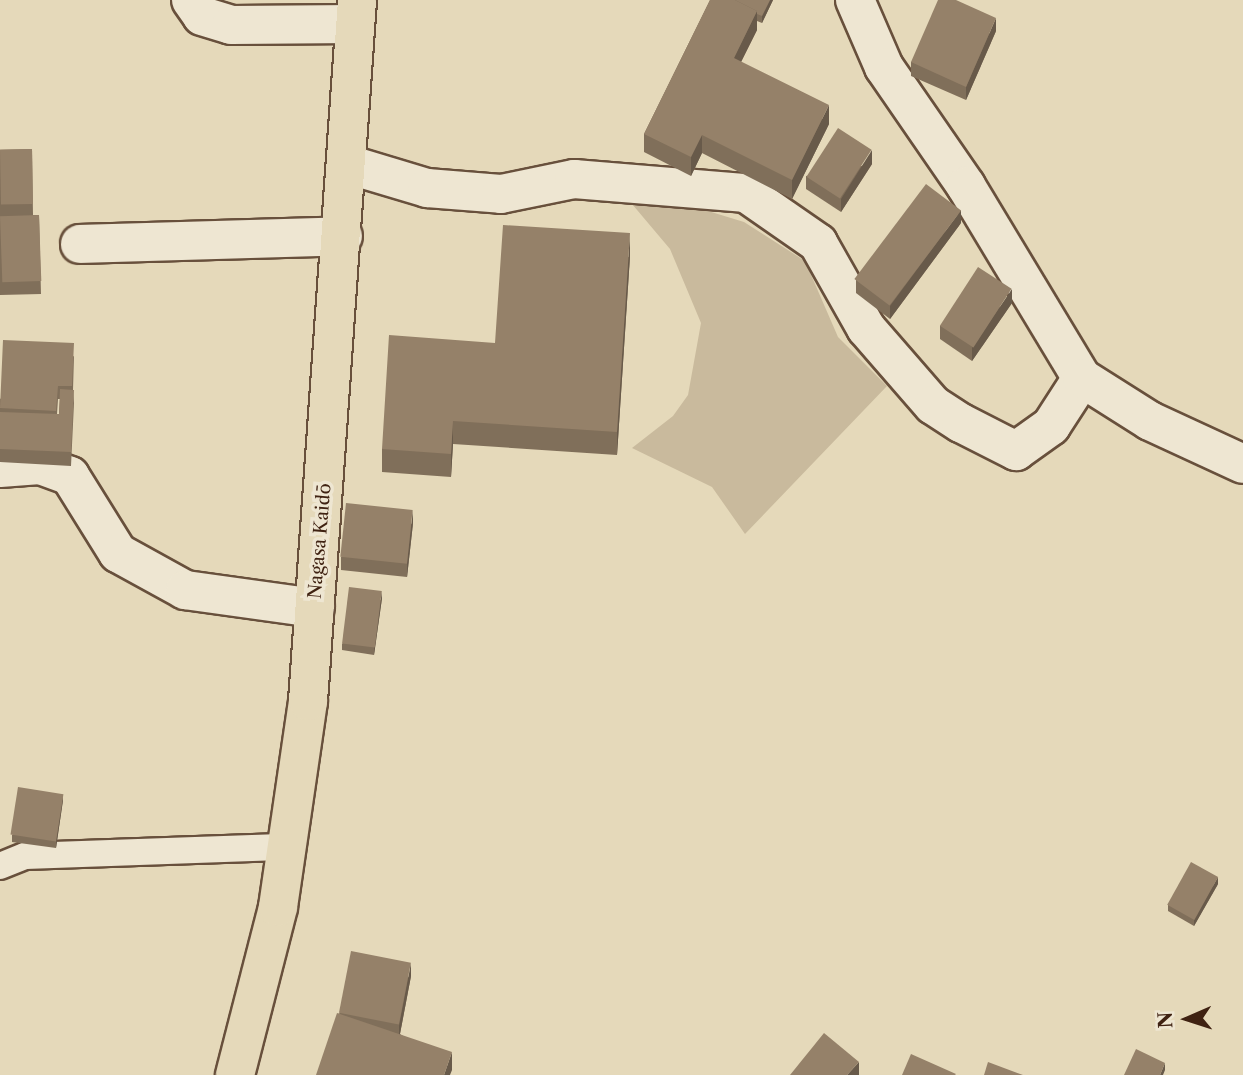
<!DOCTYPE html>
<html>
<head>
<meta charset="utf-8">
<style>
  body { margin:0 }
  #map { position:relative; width:1243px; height:1075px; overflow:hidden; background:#e5d9ba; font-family:"Libre Caslon Text",serif }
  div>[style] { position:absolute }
  .green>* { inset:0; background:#c9ba9d }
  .roads { filter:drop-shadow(2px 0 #68503c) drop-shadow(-2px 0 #68503c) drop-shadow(0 2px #68503c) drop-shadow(0 -2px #68503c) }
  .service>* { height:26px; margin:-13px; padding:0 13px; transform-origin:13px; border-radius:13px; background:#eee6d2 }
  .minor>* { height:38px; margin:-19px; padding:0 19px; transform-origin:19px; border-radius:19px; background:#eee6d2 }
  .primary>* { height:38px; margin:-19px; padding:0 19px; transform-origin:19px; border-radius:19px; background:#e5d9ba }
  .wall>* { inset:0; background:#806f5a }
  .shaded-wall>* { inset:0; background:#685a4a }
  .building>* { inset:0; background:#958169; transform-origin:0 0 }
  span { translate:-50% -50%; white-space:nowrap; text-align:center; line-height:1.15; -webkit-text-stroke:7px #eee6d2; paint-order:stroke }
  .street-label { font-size:18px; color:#3f2212 }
  .north { position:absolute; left:1152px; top:984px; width:70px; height:70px; -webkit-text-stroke:5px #eee6d2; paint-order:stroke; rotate:267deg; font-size:19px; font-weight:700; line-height:28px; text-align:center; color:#3f2212 }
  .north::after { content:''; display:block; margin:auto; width:24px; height:32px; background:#3f2212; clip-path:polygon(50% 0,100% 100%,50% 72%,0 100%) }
</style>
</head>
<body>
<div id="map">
  <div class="green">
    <i style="clip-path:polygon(632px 204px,708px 211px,744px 222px,805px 261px,838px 337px,887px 386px,745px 534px,712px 487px,632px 448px,673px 416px,688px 395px,701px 323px,670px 249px)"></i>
  </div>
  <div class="roads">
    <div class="service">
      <i style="left:0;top:866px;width:27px;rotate:-22deg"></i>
      <i style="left:25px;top:856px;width:263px;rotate:-2deg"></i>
    </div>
    <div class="minor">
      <i style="left:191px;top:0;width:19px;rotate:55deg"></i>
      <i style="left:202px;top:16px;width:30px;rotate:17deg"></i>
      <i style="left:231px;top:25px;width:124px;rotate:-0.5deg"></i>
      <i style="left:855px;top:0;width:73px;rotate:66.6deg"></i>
      <i style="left:884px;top:67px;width:145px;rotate:55.4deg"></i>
      <i style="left:966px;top:186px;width:224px;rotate:58.9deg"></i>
      <i style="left:347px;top:164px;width:84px;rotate:16.7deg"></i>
      <i style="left:427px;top:188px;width:74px;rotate:4.6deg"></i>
      <i style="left:501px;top:194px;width:75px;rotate:-11.6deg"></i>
      <i style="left:574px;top:179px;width:173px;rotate:4.7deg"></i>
      <i style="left:746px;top:193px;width:88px;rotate:34.8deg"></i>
      <i style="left:818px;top:243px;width:98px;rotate:60.5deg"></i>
      <i style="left:866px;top:328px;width:102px;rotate:49deg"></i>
      <i style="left:933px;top:405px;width:33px;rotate:33deg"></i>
      <i style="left:961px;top:423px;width:62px;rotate:27deg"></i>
      <i style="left:1016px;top:451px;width:43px;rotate:-35.5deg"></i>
      <i style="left:1051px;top:426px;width:57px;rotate:-57.1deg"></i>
      <i style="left:1082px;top:378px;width:80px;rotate:32.3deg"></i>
      <i style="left:1150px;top:421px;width:102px;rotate:24.8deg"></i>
      <i style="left:80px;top:244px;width:263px;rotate:-1.7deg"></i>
      <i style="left:0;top:468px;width:40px;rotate:-4.3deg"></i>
      <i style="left:40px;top:465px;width:32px;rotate:20deg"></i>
      <i style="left:70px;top:476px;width:91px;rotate:58.1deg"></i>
      <i style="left:118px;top:553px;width:77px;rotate:28.9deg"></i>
      <i style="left:185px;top:590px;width:131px;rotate:7.9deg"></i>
    </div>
    <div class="primary">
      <i style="left:235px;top:1075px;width:173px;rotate:-75.6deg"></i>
      <i style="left:278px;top:907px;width:208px;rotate:-81.7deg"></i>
      <i style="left:308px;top:701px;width:703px;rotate:-86deg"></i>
    </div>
  </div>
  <div class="wall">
    <i style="clip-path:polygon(710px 0,773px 0,762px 23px,757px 21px,757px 30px,741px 62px,829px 124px,792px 199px,702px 153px,691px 176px,644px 152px,644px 134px)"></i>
    <i style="clip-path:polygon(996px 31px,966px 100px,911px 76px,911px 62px)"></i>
    <i style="clip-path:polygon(32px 149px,33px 215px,39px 215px,41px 294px,0 295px,0 150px)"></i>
    <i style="clip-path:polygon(872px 164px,841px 212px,806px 189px,806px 176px)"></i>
    <i style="clip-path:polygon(961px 223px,890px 319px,856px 293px,856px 280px)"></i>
    <i style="clip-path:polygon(630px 256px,617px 455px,453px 444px,451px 477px,382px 472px,382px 449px,495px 343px)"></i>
    <i style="clip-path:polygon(1012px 303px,972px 361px,940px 339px,940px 326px)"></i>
    <i style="clip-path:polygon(evenodd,74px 356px,73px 390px,74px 403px,71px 466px,0 462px,0 399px,74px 356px,58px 399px,60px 399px,59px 414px,57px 414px,58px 399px)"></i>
    <i style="clip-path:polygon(413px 523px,407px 577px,341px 570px,341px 557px)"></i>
    <i style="clip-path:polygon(382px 598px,374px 655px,342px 650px,342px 644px)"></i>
    <i style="clip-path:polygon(63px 800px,56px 848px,12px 842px,12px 835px)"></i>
    <i style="clip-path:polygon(1218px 884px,1194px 926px,1168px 911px,1168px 905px)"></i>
    <i style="clip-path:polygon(411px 976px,400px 1034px,452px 1070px,338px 1014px)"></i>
  </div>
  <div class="shaded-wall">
    <i style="clip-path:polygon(770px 0,773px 0,762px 23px,762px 16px)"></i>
    <i style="clip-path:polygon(757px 11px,757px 30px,734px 76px,734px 58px)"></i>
    <i style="clip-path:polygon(996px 18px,996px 31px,966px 100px,966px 87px)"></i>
    <i style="clip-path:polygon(829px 105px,829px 124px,792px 199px,792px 180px)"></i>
    <i style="clip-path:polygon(702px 135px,702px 153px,691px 176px,691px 157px)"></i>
    <i style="clip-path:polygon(872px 150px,872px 164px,841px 212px,841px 199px)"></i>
    <i style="clip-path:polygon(961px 210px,961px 223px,890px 319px,890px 306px)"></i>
    <i style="clip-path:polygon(630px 233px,630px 256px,617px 455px,617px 432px)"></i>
    <i style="clip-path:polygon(1012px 289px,1012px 303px,972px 361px,972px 348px)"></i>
    <i style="clip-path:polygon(453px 421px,453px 444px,451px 477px,451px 454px)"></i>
    <i style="clip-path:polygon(413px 510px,413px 523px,407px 577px,407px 563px)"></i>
    <i style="clip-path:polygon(382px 591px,382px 598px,374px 655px,374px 648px)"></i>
    <i style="clip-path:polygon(63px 794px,63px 800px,56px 848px,56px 841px)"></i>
    <i style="clip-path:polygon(1218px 877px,1218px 884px,1194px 926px,1194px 919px)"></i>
    <i style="clip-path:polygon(411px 963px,411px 976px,399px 1039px,399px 1026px)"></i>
    <i style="clip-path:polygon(452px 1052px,452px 1070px,450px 1075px,444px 1075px)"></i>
    <i style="clip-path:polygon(859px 1062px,859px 1075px,847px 1075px)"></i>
    <i style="clip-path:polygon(1165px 1063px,1165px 1070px,1163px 1075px,1160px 1075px)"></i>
  </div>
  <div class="building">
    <i style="clip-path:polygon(710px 0,735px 0,757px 11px,734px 58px,829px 105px,792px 180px,702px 135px,691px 157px,644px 134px)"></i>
    <i style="clip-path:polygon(735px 0,770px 0,762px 16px,757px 14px,757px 11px)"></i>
    <i style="clip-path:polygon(938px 0,956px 0,996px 18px,966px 87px,911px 62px)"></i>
    <i style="left:838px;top:128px;width:40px;height:58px;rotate:33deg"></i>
    <i style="left:32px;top:149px;width:55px;height:32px;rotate:89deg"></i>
    <i style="left:926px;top:184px;width:44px;height:119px;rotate:37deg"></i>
    <i style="left:39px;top:215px;width:66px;height:39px;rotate:88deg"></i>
    <i style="clip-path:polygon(503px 225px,630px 233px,617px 432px,453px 421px,451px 454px,382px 449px,389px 335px,495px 343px)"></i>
    <i style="left:978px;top:267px;width:40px;height:70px;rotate:33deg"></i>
    <i style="clip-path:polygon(3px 340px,74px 343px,72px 386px,58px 386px,56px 411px,0 408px)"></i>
    <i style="clip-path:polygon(60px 389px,74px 390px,71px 452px,0 449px,0 412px,59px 414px)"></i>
    <i style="left:346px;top:503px;width:67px;height:54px;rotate:6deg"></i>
    <i style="left:349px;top:587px;width:33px;height:57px;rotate:7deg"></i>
    <i style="left:18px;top:787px;width:46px;height:48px;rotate:9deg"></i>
    <i style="left:1191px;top:862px;width:31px;height:49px;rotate:29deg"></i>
    <i style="left:351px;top:951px;width:61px;height:63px;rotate:11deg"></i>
    <i style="clip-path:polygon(337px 1013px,452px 1052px,444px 1075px,316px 1075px)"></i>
    <i style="clip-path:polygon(824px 1033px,859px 1062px,847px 1075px,790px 1075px)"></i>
    <i style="clip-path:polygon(1136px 1049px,1165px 1063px,1160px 1075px,1124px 1075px)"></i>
    <i style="clip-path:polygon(911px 1054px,956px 1074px,955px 1075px,902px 1075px)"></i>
    <i style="clip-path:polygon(988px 1062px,1023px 1075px,984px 1075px)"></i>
  </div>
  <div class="street-label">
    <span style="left:320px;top:541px;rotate:-85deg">Nagasa Kaidō</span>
  </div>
  <div class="north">N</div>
</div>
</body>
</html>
